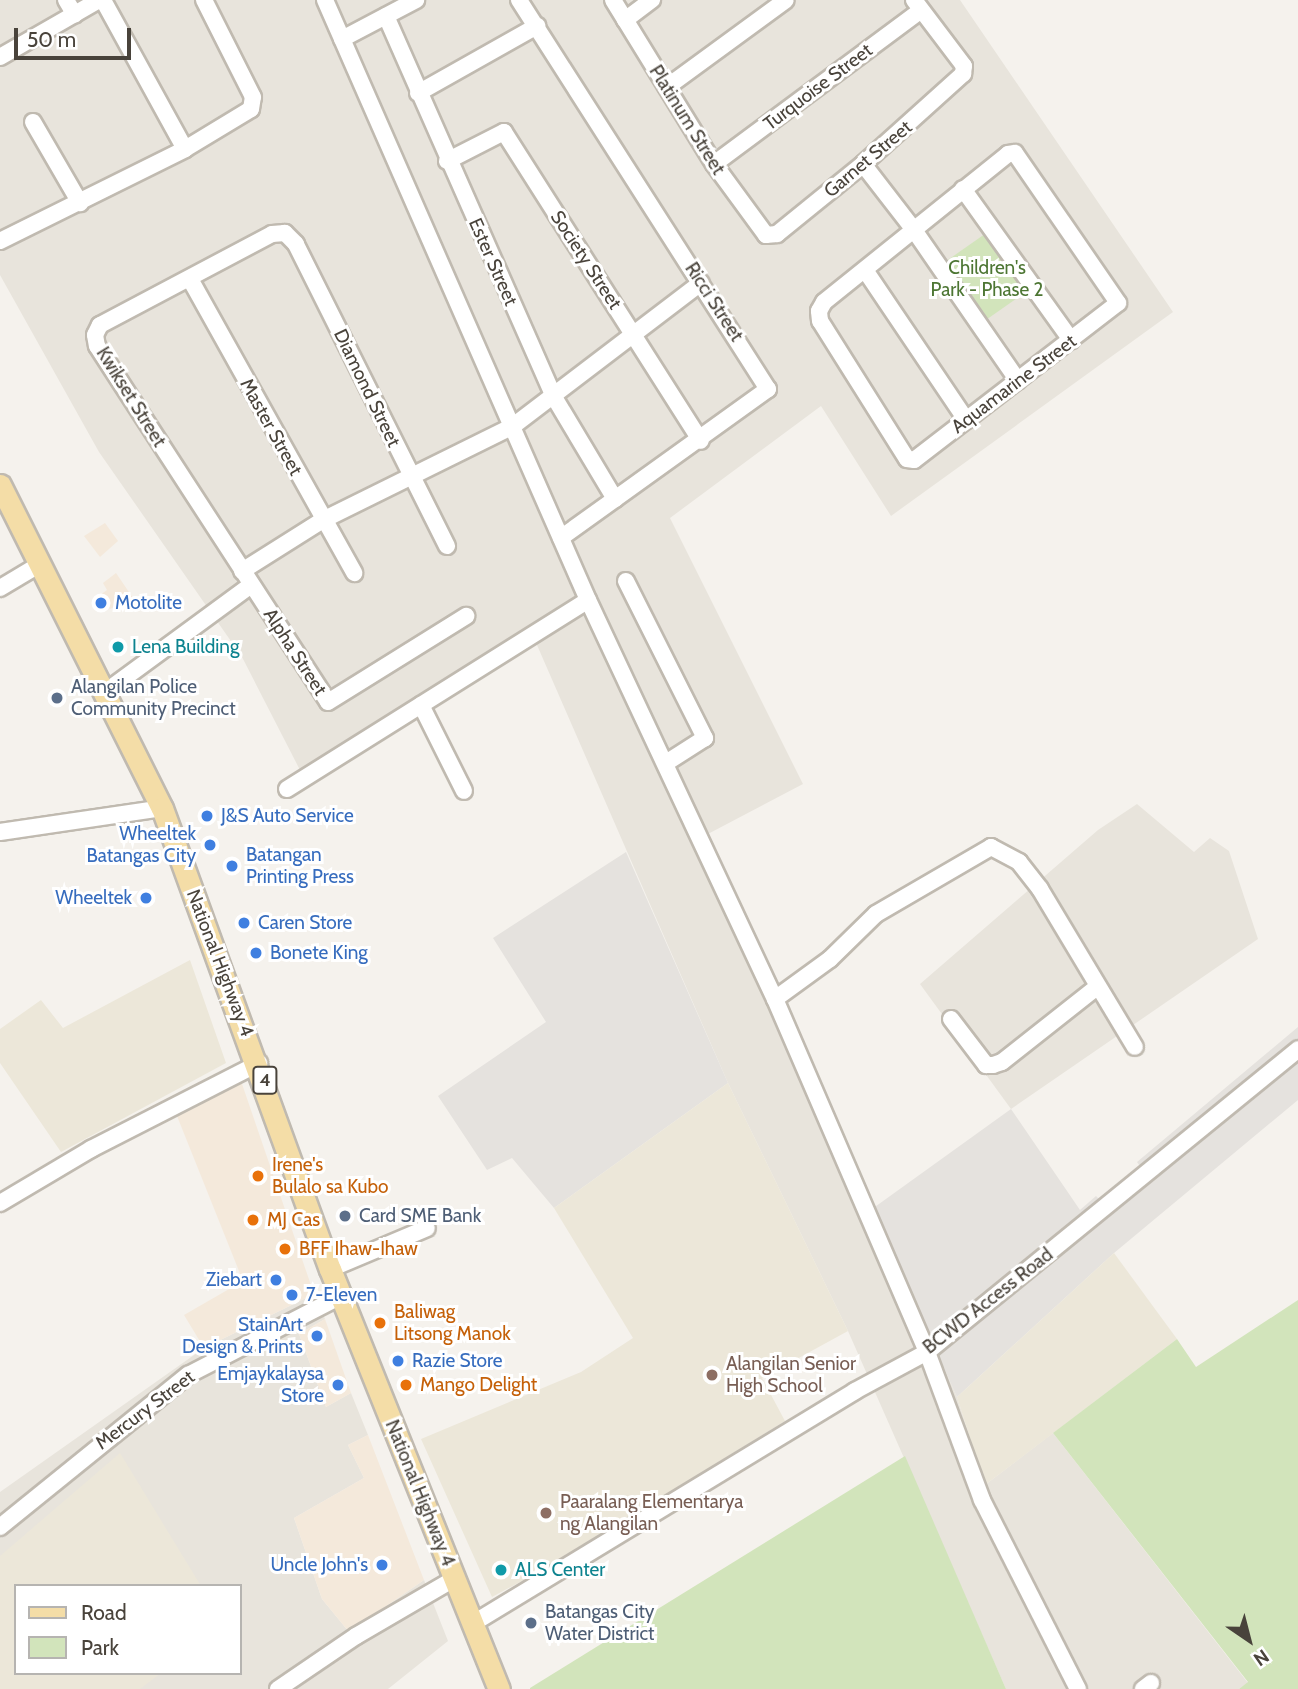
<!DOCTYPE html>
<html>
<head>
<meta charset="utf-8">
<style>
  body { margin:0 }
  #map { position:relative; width:1298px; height:1689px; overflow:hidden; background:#f5f2ed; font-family:Cabin,sans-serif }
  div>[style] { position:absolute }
  .residential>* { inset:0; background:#e8e4dc }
  .commercial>* { inset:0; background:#f4e9db }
  .industrial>* { inset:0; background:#e5e2de }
  .education>* { inset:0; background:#ece7d9 }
  .green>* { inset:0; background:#d2e4bb; transform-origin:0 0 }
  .roads { filter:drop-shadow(2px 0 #c0bab0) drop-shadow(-2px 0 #c0bab0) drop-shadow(0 2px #c0bab0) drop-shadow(0 -2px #c0bab0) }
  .minor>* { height:16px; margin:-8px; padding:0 8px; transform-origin:8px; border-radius:8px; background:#fff }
  .major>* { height:21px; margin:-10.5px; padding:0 10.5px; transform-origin:10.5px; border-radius:10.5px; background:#f4dda7 }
  .dots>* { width:19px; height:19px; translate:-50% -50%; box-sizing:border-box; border:4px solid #fff; border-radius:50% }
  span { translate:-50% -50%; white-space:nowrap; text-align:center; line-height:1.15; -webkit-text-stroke:6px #fff; paint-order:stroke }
  .shield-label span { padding:2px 5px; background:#fff; border:2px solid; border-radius:5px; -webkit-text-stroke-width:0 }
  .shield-label { font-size:18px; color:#49433b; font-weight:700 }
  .street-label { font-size:19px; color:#49433b }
  .park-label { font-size:19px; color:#4d7633 }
  .shop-label { font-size:19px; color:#366cbe }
  .left { translate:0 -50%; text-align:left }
  .right { translate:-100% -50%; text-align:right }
  .culture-label { font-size:19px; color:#0d838f }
  .service-label { font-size:19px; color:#4e5e75 }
  .food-label { font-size:19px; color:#c56008 }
  .education-label { font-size:19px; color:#785e54 }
  .legend { position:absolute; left:14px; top:1584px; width:228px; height:91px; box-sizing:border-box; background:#fff; border:2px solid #b6b4b1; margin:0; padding:9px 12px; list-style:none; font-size:21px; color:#49433b }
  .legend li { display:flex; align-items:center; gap:14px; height:35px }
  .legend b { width:35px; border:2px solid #b6b4b1 }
  .north { position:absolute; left:1214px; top:1605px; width:70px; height:70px; -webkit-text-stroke:5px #fff; paint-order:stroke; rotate:145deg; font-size:19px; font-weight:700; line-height:28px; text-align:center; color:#49433b }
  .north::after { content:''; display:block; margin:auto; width:24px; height:32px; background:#49433b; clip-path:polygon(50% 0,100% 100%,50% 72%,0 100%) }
  .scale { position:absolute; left:14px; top:28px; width:117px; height:32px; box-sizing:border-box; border:4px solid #49433b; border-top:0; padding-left:9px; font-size:21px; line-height:24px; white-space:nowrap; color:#49433b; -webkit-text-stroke:5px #fff; paint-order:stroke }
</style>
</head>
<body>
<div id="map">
  <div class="residential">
    <i style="clip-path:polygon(0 0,960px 0,1173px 312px,891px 516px,821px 406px,670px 518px,803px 784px,706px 835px,957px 1397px,985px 1485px,1053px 1433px,1248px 1683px,1239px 1689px,1006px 1689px,848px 1331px,728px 1083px,530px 629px,301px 772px,242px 657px,99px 452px,0 275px)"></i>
    <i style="clip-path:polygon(1137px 804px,1194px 852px,1210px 838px,1229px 851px,1258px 939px,1011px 1109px,920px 984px,1098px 830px)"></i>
    <i style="clip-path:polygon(evenodd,314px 1294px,325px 1319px,299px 1334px,326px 1407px,351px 1393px,368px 1435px,348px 1445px,364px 1478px,294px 1518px,322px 1599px,349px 1632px,424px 1580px,448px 1641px,388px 1689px,0 1689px,0 1492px,204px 1348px,314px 1294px,16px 1586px,240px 1586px,240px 1673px,16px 1673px,16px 1586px)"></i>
  </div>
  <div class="commercial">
    <i style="clip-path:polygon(105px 523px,118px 541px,100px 557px,84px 536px)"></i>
    <i style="clip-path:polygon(116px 573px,133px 598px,110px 609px,100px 595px,107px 590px,103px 583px)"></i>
    <i style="clip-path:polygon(241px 1081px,314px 1294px,204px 1348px,184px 1315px,243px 1281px,177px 1116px)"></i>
    <i style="clip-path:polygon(325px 1319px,351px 1393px,326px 1407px,299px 1334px)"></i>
    <i style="clip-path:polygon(368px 1435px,424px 1580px,349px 1632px,322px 1599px,294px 1518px,364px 1478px,348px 1445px)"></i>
  </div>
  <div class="industrial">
    <i style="clip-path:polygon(626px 852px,728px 1083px,554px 1208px,512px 1158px,487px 1170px,438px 1096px,546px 1022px,493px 938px)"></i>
    <i style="clip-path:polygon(1298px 1027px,1298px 1100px,1114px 1253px,957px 1397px,872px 1209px,1011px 1109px,1080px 1210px,1096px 1196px,1102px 1202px,1142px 1169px,1137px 1162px)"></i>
  </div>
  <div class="education">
    <i style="clip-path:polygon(190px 960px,226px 1063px,61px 1152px,0 1063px,0 1029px,41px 1000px,63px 1028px)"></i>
    <i style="clip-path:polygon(728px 1083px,848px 1331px,762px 1378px,785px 1421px,559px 1561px,492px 1597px,421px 1439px,581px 1372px,633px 1338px,554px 1208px)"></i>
    <i style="clip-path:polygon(1114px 1253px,1177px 1339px,985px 1485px,957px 1397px)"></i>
    <i style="clip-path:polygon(120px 1453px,201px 1586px,16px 1586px,16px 1673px,161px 1673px,140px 1689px,0 1689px,0 1556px)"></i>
  </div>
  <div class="green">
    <i style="left:992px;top:229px;width:71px;height:65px;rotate:55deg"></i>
    <i style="clip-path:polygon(1298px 1300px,1298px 1689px,1239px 1689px,1248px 1682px,1053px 1433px,1177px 1339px,1196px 1367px)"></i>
    <i style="clip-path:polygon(905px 1456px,1006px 1689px,530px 1689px,530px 1688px)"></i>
  </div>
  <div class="roads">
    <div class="minor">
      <i style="left:66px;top:0;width:17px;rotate:59deg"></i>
      <i style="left:103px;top:0;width:170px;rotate:61.2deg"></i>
      <i style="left:325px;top:0;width:655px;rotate:66.33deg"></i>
      <i style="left:588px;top:600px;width:441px;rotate:64.9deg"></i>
      <i style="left:775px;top:999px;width:384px;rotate:66.7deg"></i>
      <i style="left:927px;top:1352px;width:158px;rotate:69.6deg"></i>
      <i style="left:982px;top:1500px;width:212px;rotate:63.1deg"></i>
      <i style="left:519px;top:0;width:462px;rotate:57.4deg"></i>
      <i style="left:768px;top:389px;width:255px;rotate:144.3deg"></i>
      <i style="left:613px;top:0;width:193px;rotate:58.4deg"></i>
      <i style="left:714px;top:164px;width:88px;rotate:53.8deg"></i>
      <i style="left:766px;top:235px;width:11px;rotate:-5deg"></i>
      <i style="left:777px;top:234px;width:111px;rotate:-39.1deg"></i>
      <i style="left:863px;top:164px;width:135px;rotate:-42deg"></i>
      <i style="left:963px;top:74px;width:8px;rotate:-83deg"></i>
      <i style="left:964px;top:66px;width:83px;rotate:-127.1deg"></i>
      <i style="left:386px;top:16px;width:416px;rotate:66.2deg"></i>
      <i style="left:554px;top:397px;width:119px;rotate:59.1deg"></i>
      <i style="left:625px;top:20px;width:34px;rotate:-37deg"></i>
      <i style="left:342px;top:39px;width:84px;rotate:-27.8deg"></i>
      <i style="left:0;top:57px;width:114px;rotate:-29.9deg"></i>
      <i style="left:667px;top:87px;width:147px;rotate:-36.2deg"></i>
      <i style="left:418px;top:93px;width:137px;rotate:-29.4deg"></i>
      <i style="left:33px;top:122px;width:94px;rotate:59.9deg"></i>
      <i style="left:1015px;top:153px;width:182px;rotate:55.5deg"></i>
      <i style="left:1118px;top:303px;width:257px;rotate:142.4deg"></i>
      <i style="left:914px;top:460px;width:7px;rotate:-172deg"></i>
      <i style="left:907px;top:459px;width:163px;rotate:-122.2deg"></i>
      <i style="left:820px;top:321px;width:10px;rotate:-96deg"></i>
      <i style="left:819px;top:311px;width:10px;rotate:-61deg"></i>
      <i style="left:824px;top:302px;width:236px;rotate:-38.8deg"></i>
      <i style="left:1008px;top:154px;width:7px;rotate:-8deg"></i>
      <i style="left:447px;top:161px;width:64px;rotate:-27deg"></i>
      <i style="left:504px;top:132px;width:366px;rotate:57.5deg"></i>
      <i style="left:714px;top:164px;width:258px;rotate:-36.6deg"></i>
      <i style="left:863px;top:164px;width:83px;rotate:52.3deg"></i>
      <i style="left:914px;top:230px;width:183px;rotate:55.4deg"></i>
      <i style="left:963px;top:189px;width:186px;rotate:54.4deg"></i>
      <i style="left:0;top:241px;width:207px;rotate:-26.4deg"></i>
      <i style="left:185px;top:149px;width:77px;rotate:-31.2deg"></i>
      <i style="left:251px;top:109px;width:12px;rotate:-81deg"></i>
      <i style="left:253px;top:97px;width:109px;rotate:-116.8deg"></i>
      <i style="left:865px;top:270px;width:181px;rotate:56deg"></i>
      <i style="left:190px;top:279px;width:337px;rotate:60.8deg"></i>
      <i style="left:447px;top:546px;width:338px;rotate:-116.6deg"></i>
      <i style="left:296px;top:244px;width:16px;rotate:-135deg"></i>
      <i style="left:285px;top:233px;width:13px;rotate:176deg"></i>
      <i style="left:272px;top:234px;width:195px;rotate:152.1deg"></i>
      <i style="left:100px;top:325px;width:11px;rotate:117deg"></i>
      <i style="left:95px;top:335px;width:11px;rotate:80deg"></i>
      <i style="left:97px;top:346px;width:424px;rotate:57deg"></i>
      <i style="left:328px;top:702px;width:163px;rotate:-31.9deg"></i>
      <i style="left:242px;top:571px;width:96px;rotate:-32.2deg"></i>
      <i style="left:323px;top:520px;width:212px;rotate:-26.3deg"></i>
      <i style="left:513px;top:426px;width:236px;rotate:-37.3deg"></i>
      <i style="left:626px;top:581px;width:176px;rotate:63.3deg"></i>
      <i style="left:705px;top:738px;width:46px;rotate:147.3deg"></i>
      <i style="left:0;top:588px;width:43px;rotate:-30.7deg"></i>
      <i style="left:104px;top:693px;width:182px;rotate:-36.3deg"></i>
      <i style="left:421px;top:705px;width:96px;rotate:63.4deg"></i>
      <i style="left:287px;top:789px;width:355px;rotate:-32.1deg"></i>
      <i style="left:0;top:832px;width:164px;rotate:-8.4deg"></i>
      <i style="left:775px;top:999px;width:68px;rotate:-36deg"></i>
      <i style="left:830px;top:959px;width:64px;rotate:-44.4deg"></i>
      <i style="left:876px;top:914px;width:133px;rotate:-30.2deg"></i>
      <i style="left:991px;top:847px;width:32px;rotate:28deg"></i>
      <i style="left:1019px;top:862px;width:34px;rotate:52deg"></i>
      <i style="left:1040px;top:889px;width:184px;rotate:59deg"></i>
      <i style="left:951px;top:1019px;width:58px;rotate:52.7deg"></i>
      <i style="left:986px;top:1065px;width:7px"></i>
      <i style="left:993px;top:1065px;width:9px;rotate:-18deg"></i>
      <i style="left:1002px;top:1062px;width:121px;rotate:-38.3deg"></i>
      <i style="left:0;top:1203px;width:106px;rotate:-30.7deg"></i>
      <i style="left:91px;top:1149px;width:189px;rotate:-27.1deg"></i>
      <i style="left:330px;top:1269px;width:105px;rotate:-22.9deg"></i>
      <i style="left:0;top:1527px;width:242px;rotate:-39deg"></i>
      <i style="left:188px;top:1375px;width:172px;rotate:-27.3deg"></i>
      <i style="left:472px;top:1624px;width:448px;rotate:-31.3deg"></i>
      <i style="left:855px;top:1391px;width:82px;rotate:-28.4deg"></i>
      <i style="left:927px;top:1352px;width:479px;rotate:-39.2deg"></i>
      <i style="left:278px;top:1689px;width:94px;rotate:-34.2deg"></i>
      <i style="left:356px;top:1636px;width:113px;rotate:-30.2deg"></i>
      <i style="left:1143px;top:1689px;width:10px;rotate:-37deg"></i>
    </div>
    <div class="major">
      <i style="left:0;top:485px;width:361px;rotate:63.4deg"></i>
      <i style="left:162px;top:808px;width:491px;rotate:70deg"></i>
      <i style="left:330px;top:1269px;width:453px;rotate:68.1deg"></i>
    </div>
  </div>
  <div class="dots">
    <i style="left:101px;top:603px;background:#3f7fe0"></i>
    <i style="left:118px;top:647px;background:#0f9aa8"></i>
    <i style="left:57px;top:698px;background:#5c6f8a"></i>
    <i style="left:207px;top:816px;background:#3f7fe0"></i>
    <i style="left:210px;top:845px;background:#3f7fe0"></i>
    <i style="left:232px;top:866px;background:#3f7fe0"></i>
    <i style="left:146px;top:898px;background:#3f7fe0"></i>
    <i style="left:244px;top:923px;background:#3f7fe0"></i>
    <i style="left:256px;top:953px;background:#3f7fe0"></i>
    <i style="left:258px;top:1176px;background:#e8710a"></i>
    <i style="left:345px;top:1216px;background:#5c6f8a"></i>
    <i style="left:253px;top:1220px;background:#e8710a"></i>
    <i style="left:285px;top:1249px;background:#e8710a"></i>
    <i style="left:276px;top:1280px;background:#3f7fe0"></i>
    <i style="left:292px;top:1295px;background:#3f7fe0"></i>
    <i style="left:380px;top:1323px;background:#e8710a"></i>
    <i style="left:317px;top:1336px;background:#3f7fe0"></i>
    <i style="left:398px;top:1361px;background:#3f7fe0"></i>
    <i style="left:712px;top:1375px;background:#8d6e63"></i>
    <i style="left:338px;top:1385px;background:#3f7fe0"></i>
    <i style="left:406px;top:1385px;background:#e8710a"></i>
    <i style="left:546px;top:1513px;background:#8d6e63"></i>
    <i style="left:382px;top:1565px;background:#3f7fe0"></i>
    <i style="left:501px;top:1570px;background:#0f9aa8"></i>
    <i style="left:531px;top:1623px;background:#5c6f8a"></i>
  </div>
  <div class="shield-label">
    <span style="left:265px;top:1080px">4</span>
  </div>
  <div class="street-label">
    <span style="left:818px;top:87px;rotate:-37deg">Turquoise Street</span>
    <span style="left:687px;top:120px;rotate:58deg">Platinum Street</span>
    <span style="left:868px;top:159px;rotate:-40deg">Garnet Street</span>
    <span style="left:586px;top:260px;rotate:57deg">Society Street</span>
    <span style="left:493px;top:262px;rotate:66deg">Ester Street</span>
    <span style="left:714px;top:302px;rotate:57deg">Ricci Street</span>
    <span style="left:1014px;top:384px;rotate:-37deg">Aquamarine Street</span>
    <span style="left:367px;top:388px;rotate:64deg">Diamond Street</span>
    <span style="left:131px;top:397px;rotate:58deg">Kwikset Street</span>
    <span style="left:271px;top:427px;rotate:61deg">Master Street</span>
    <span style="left:295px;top:652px;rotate:57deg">Alpha Street</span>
    <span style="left:220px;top:963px;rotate:69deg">National Highway 4</span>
    <span style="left:988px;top:1301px;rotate:-38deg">BCWD Access Road</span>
    <span style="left:145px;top:1410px;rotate:-37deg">Mercury Street</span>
    <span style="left:420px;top:1493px;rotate:68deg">National Highway 4</span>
  </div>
  <div class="park-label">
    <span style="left:987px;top:279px">Children's<br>Park - Phase 2</span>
  </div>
  <div class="shop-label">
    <span class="left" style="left:115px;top:603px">Motolite</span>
    <span class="left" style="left:221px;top:816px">J&amp;S Auto Service</span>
    <span class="right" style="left:196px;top:845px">Wheeltek<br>Batangas City</span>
    <span class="left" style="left:246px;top:866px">Batangan<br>Printing Press</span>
    <span class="right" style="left:132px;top:898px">Wheeltek</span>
    <span class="left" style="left:258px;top:923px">Caren Store</span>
    <span class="left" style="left:270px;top:953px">Bonete King</span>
    <span class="right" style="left:262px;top:1280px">Ziebart</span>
    <span class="left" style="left:306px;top:1295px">7-Eleven</span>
    <span class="right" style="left:303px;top:1336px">StainArt<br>Design &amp; Prints</span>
    <span class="left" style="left:412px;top:1361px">Razie Store</span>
    <span class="right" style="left:324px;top:1385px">Emjaykalaysa<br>Store</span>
    <span class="right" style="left:368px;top:1565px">Uncle John's</span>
  </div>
  <div class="culture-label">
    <span class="left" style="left:132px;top:647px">Lena Building</span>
    <span class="left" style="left:515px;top:1570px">ALS Center</span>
  </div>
  <div class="service-label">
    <span class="left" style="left:71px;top:698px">Alangilan Police<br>Community Precinct</span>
    <span class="left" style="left:359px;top:1216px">Card SME Bank</span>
    <span class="left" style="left:545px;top:1623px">Batangas City<br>Water District</span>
  </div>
  <div class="food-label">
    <span class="left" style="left:272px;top:1176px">Irene's<br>Bulalo sa Kubo</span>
    <span class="left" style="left:267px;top:1220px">MJ Cas</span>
    <span class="left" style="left:299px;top:1249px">BFF Ihaw-Ihaw</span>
    <span class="left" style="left:394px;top:1323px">Baliwag<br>Litsong Manok</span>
    <span class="left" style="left:420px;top:1385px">Mango Delight</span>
  </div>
  <div class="education-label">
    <span class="left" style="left:726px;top:1375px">Alangilan Senior<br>High School</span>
    <span class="left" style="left:560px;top:1513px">Paaralang Elementarya<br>ng Alangilan</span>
  </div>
  <ul class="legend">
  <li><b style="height:9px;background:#f4dda7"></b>Road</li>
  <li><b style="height:19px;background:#d2e4bb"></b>Park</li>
  </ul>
  <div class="north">N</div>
  <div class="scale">50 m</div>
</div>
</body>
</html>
